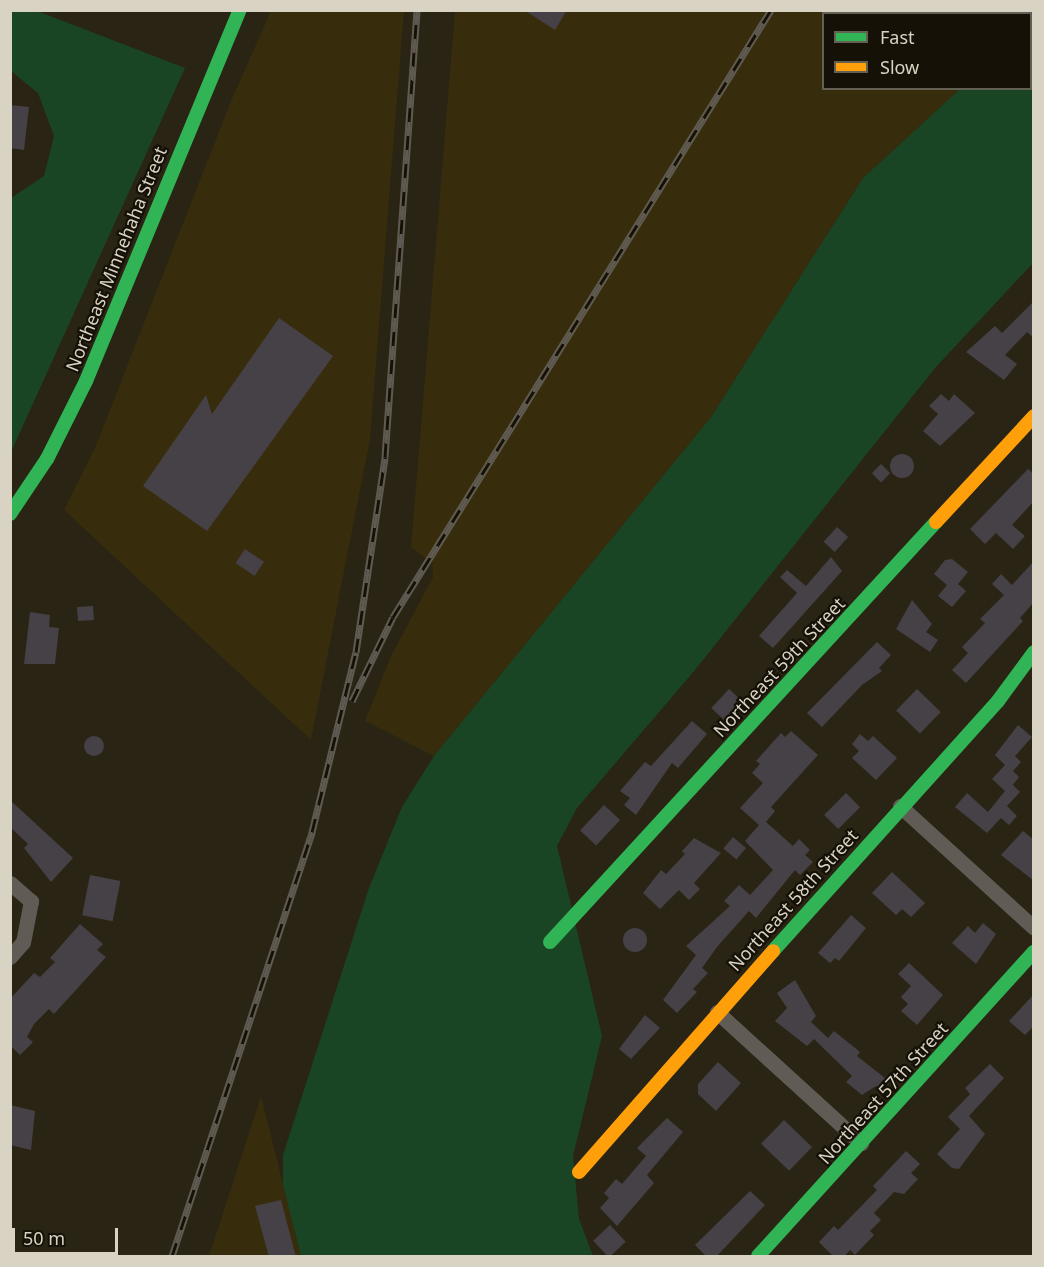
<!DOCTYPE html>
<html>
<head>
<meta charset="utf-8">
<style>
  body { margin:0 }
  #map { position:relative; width:1044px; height:1267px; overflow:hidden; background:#2a2415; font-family:"Noto Sans",sans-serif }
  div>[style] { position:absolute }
  .built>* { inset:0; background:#372c0b }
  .green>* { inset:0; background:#1a4524 }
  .building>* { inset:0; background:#464047; transform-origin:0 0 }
  .round { border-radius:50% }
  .street>* { height:15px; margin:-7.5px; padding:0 7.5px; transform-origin:7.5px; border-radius:7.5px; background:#615b56 }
  .fast>* { height:14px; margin:-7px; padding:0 7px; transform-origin:7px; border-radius:7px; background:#30b455 }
  .slow>* { height:14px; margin:-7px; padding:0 7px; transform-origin:7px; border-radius:7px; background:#ff9f0a }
  .rail>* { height:7px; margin-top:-3.5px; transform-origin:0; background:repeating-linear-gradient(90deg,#161107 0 14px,#605b52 0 28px); box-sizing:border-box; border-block:2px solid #605b52 }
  span { translate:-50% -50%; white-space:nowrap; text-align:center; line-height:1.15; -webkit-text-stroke:4.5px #161107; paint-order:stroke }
  .street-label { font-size:18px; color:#d9d3c4 }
  .frame { position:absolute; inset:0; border:12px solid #d9d3c4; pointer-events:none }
  .legend { position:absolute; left:822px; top:12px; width:210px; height:78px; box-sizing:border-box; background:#161107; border:2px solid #645f53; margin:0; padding:8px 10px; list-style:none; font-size:18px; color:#d9d3c4 }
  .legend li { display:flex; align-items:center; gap:12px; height:30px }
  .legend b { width:30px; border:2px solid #645f53 }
  .scale { position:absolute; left:12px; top:1228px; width:106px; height:27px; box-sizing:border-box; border:3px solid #d9d3c4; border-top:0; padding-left:8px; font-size:18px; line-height:21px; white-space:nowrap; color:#d9d3c4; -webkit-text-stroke:4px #161107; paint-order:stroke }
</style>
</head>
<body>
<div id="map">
  <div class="built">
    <i style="clip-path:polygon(271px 11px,404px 11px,370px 439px,311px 740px,64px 510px,95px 448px,231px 101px)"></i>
    <i style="clip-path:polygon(455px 11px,1033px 11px,1033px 21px,1031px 24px,1030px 14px,824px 14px,824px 88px,960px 89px,863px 178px,711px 417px,434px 756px,365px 721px,391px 656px,433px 577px,432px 563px,411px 547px)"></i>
    <i style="clip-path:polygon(261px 1096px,301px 1256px,209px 1256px)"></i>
  </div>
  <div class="green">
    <i style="clip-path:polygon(11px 10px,37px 11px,185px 68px,11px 452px,11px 198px,44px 176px,54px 136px,38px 93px,11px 71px)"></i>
    <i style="clip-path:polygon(1033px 21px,1033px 263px,935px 368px,695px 670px,577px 808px,557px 846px,602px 1036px,573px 1156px,579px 1219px,593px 1256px,301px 1256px,283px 1185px,283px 1155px,369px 888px,402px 807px,434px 756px,711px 417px,863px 178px,960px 89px,1030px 88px)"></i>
  </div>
  <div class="building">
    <i style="clip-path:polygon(524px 10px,567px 10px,555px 30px)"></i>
    <i style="clip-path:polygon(10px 105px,29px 107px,24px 150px,10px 148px)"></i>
    <i style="clip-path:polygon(1034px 301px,1034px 338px,1027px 332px,1005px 355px,1017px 364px,1004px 380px,966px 352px,995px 326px,1002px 333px)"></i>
    <i style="clip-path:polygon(279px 318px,333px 356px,207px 531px,143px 486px,206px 395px,212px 414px)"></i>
    <i style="clip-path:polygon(941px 394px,949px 401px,954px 394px,975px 413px,940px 446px,923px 431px,938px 414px,929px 406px)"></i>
    <i class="round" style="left:890px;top:454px;width:24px;height:24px"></i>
    <i style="left:881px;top:464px;width:13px;height:13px;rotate:45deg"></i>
    <i style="clip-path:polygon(1028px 469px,1034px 474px,1034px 501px,1012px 525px,1025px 536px,1013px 549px,996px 533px,985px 544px,970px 529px)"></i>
    <i style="left:837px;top:527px;width:15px;height:20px;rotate:42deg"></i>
    <i style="left:245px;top:549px;width:23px;height:17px;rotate:34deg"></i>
    <i style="clip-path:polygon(831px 557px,842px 571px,773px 648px,759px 636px,797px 593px,780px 577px,787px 570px,806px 586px)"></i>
    <i style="clip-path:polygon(952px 559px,968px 572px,958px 584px,966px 591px,952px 607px,938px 596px,947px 585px,934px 574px,945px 560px)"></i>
    <i style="clip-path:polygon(1034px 561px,1034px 602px,1020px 618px,1023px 621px,966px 683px,952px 670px,968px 653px,962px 647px,985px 623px,980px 619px,1004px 595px,992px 584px,1001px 574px,1012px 585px)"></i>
    <i style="clip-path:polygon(912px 600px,932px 624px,926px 632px,938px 640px,930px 652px,896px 629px)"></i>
    <i style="left:93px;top:606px;width:14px;height:16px;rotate:86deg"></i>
    <i style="clip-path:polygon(30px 612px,50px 615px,49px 627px,59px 628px,55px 664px,24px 664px)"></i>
    <i style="clip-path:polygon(877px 642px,891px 655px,879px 668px,882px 671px,862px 685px,822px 727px,807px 713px)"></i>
    <i style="left:729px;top:689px;width:19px;height:26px;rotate:43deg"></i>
    <i style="left:917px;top:689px;width:33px;height:30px;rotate:44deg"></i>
    <i style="clip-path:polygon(692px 721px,707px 734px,678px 768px,672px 763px,636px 815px,624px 805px,630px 798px,620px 791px,645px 762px,651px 766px)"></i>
    <i style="clip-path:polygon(1018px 725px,1032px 737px,1015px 756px,1021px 762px,1013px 771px,1019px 777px,1013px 785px,1020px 792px,1007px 806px,1017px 816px,1009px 825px,1001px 818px,987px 833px,955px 807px,967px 793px,988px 812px,1005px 791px,992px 779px,1005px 765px,995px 755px)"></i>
    <i style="clip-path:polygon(791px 731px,818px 755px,771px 807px,775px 811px,766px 822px,793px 846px,799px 839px,810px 850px,805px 855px,813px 862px,800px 875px,795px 870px,756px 918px,749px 911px,717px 947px,702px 968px,708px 973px,693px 989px,697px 992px,677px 1013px,663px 1000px,696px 955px,686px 946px,730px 906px,724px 901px,739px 885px,750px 895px,773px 870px,745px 841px,759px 825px,740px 808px,763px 783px,752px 773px,760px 764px,756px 761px,781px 733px,785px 737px)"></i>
    <i style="clip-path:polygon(860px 734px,868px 741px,873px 736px,897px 758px,876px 780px,852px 758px,859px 751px,852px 744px)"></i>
    <i class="round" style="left:84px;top:736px;width:20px;height:20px"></i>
    <i style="left:846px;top:793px;width:20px;height:31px;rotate:45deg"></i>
    <i style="clip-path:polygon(10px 800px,73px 858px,51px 882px,24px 848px,28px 844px,10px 827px)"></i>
    <i style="left:604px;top:805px;width:22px;height:35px;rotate:43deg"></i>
    <i style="clip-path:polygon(1023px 831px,1034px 840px,1034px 881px,1001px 855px)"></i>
    <i style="left:733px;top:837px;width:17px;height:15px;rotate:40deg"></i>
    <i style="clip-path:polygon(694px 838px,721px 853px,694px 883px,700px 889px,689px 900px,679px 890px,660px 909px,643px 893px,661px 870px,666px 874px,685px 854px,682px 851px)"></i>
    <i style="clip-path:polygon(892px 872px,925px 903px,911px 917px,902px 909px,896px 915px,872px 893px)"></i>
    <i style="left:90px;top:875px;width:31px;height:41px;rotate:11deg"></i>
    <i style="clip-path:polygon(851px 915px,866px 928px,839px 961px,835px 958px,830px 963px,818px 953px)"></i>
    <i style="clip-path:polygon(983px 923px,996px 934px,976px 964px,952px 943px,968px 926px,975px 933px)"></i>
    <i style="clip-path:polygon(80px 924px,103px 944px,97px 950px,106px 957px,54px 1014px,49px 1009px,34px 1024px,27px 1037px,33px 1042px,20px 1055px,10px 1045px,10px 999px,34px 973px,40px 977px,55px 962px,50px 958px)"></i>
    <i class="round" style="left:623px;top:928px;width:24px;height:24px"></i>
    <i style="clip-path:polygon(909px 963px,943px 995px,917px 1025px,901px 1011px,908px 1004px,901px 997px,911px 986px,898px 974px)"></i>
    <i style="clip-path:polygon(795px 980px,816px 1016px,811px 1022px,828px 1038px,834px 1031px,860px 1052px,857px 1056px,890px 1082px,882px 1091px,876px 1086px,862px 1095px,846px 1082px,852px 1076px,814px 1039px,807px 1046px,775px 1021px,787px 1008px,777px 993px)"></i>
    <i style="clip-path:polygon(1034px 994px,1034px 1026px,1025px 1035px,1009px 1021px)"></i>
    <i style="clip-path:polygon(645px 1015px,660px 1028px,631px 1059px,619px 1049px)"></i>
    <i style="clip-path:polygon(718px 1062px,741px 1083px,716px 1111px,698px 1094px,698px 1084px)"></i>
    <i style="clip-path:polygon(990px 1064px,1004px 1078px,969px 1116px,985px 1134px,959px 1169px,952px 1168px,937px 1154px,960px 1129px,948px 1117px,970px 1094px,965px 1088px)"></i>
    <i style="clip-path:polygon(10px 1105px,35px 1111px,31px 1150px,10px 1145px)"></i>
    <i style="clip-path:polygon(667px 1118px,683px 1132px,647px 1175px,654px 1183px,617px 1226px,600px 1208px,609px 1198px,604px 1193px,616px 1179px,622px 1184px,646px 1156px,637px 1148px)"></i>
    <i style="left:784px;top:1120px;width:39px;height:33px;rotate:44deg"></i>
    <i style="clip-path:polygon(906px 1151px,920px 1164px,911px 1173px,918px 1179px,904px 1194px,894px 1192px,874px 1213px,881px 1220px,870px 1231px,874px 1235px,855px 1255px,850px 1250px,844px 1257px,834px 1257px,819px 1242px,834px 1226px,838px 1230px,877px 1190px,873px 1186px)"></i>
    <i style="clip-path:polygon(750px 1191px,765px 1205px,716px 1257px,707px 1257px,695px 1245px)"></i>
    <i style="clip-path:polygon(281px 1200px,296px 1257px,269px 1257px,255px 1206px)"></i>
    <i style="left:610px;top:1225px;width:23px;height:23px;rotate:47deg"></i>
  </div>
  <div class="street">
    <i style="left:900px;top:806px;width:181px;rotate:42.3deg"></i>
    <i style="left:10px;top:883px;width:28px;rotate:41deg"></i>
    <i style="left:31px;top:901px;width:42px;rotate:101deg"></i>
    <i style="left:23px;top:942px;width:20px;rotate:131deg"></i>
    <i style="left:717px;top:1012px;width:195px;rotate:42.3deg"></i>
  </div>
  <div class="fast">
    <i style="left:10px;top:514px;width:66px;rotate:-56.1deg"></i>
    <i style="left:47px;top:459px;width:87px;rotate:-63.4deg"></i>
    <i style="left:86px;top:381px;width:402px;rotate:-67.5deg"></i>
    <i style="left:550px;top:942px;width:570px;rotate:-47.42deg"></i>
    <i style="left:773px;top:951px;width:336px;rotate:-48deg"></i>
    <i style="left:998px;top:701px;width:61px;rotate:-53.7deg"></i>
    <i style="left:758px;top:1256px;width:411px;rotate:-47.8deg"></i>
  </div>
  <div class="slow">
    <i style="left:936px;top:522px;width:144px;rotate:-47.2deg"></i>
    <i style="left:579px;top:1172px;width:294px;rotate:-48.7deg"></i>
  </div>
  <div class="rail">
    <i style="left:352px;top:701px;width:93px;rotate:-64deg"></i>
    <i style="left:393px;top:617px;width:715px;rotate:-58.09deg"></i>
    <i style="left:172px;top:1256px;width:447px;rotate:-71.7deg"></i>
    <i style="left:312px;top:832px;width:185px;rotate:-76.3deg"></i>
    <i style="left:356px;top:652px;width:197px;rotate:-81.5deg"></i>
    <i style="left:385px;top:457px;width:448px;rotate:-85.9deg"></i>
  </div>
  <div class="street-label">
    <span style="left:116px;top:259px;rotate:-68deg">Northeast Minnehaha Street</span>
    <span style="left:779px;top:667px;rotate:-47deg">Northeast 59th Street</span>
    <span style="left:793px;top:900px;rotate:-48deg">Northeast 58th Street</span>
    <span style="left:883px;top:1093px;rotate:-48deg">Northeast 57th Street</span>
  </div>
  <div class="frame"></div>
  <ul class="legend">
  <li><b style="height:8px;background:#30b455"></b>Fast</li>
  <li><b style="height:8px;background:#ff9f0a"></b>Slow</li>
  </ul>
  <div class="scale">50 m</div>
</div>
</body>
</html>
